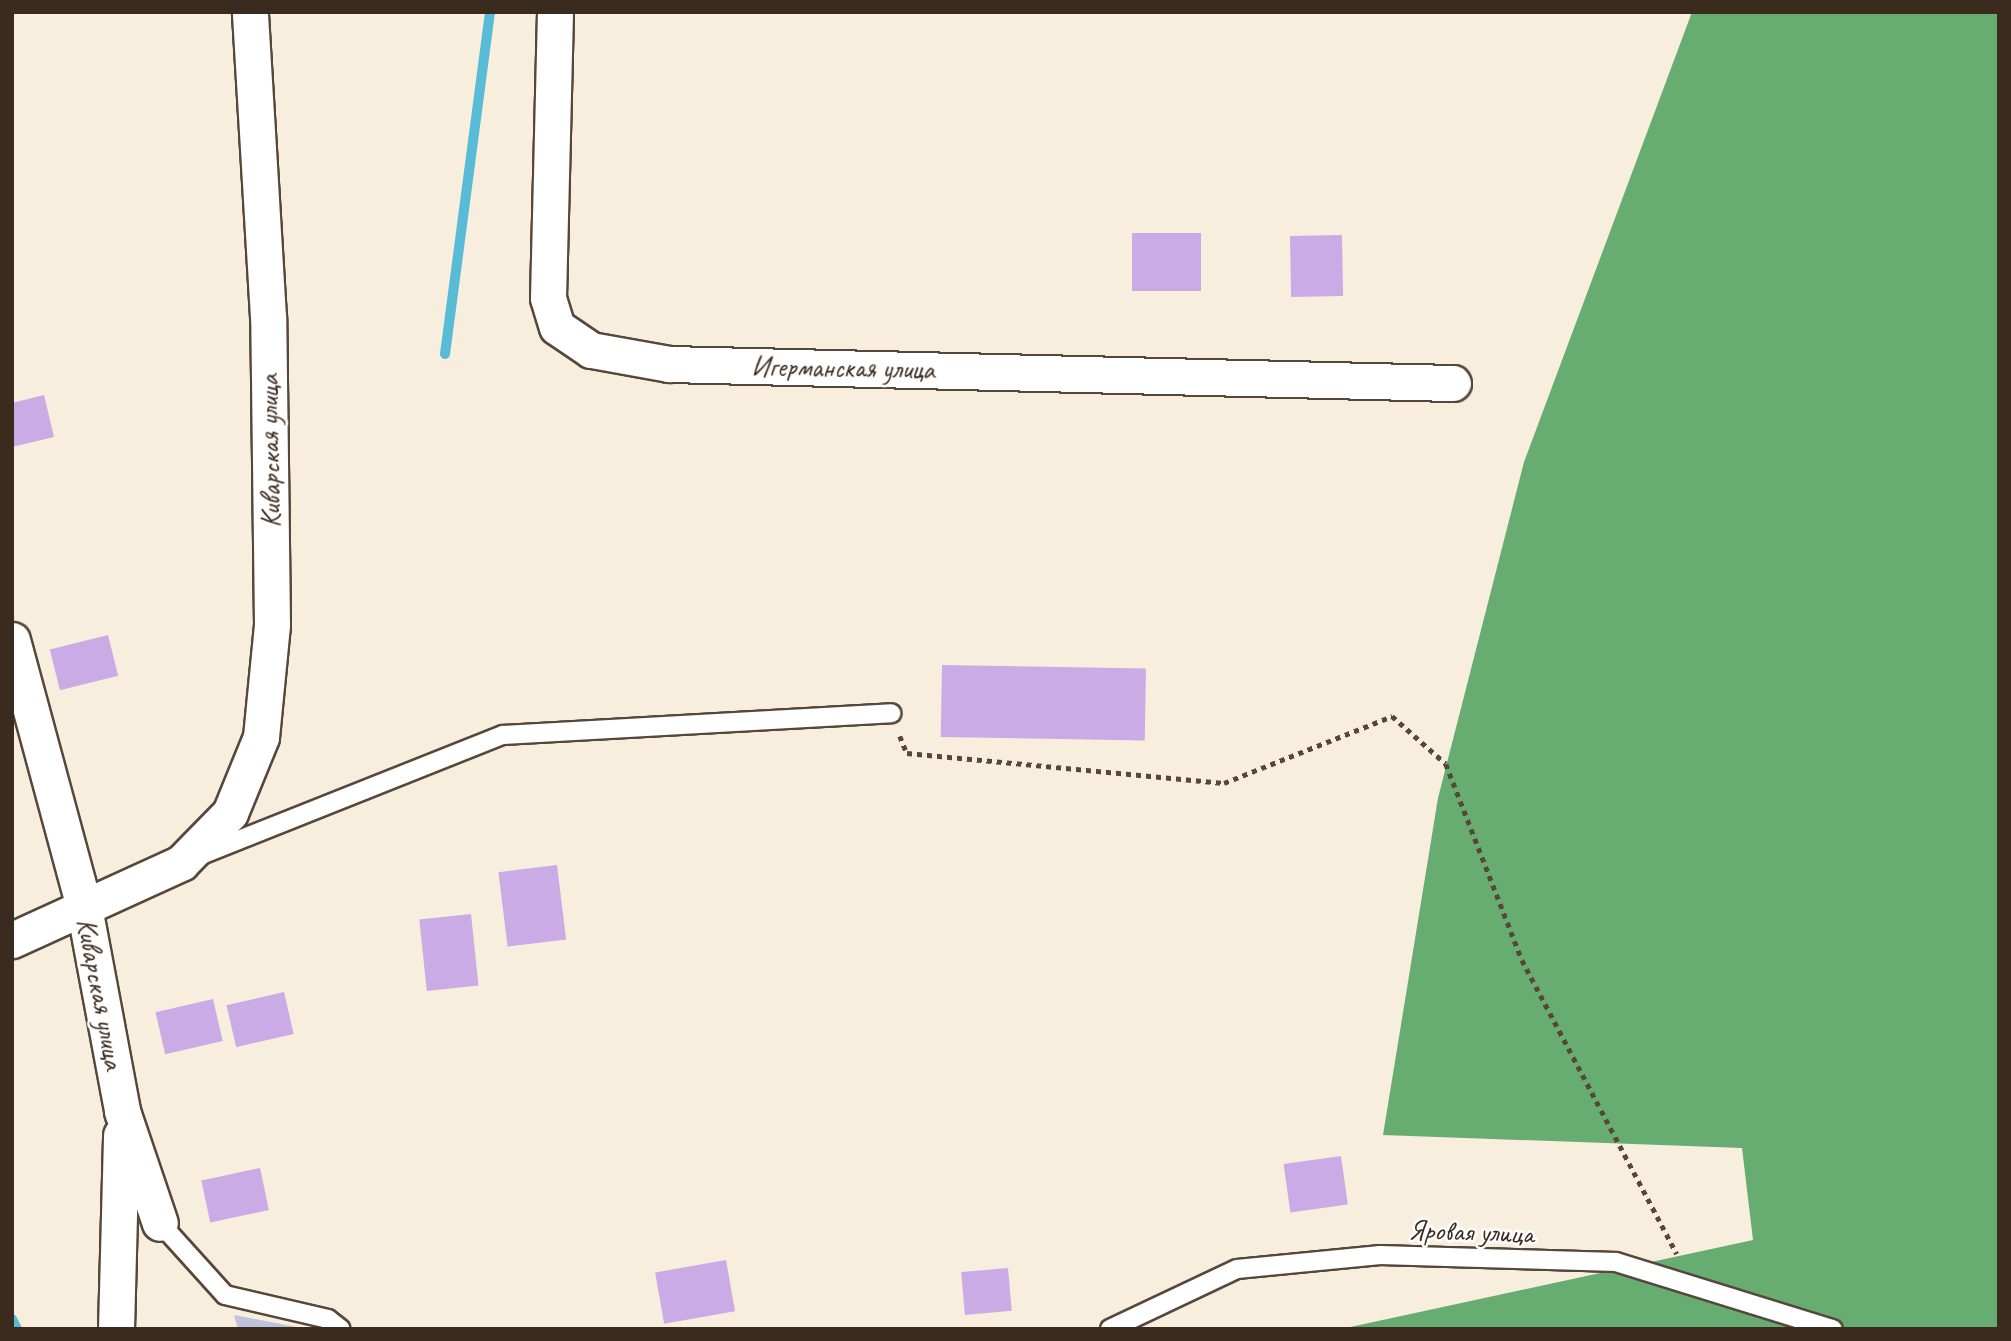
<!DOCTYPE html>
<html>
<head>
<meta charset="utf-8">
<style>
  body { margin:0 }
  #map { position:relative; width:2011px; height:1341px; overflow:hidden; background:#f8eede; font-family:Caveat,sans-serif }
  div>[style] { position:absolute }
  .industrial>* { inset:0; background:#bdc3de }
  .forest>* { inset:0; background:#67ad72 }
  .stream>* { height:10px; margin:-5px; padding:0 5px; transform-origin:5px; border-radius:5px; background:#58bcd6 }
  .building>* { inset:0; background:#cbabe5; transform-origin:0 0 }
  .path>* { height:4.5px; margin-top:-2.25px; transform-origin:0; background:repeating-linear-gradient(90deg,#57473b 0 5px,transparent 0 10px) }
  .roads { filter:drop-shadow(2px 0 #57473b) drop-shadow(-2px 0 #57473b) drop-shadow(0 2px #57473b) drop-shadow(0 -2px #57473b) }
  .service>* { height:18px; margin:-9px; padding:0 9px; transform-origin:9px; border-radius:9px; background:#fff }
  .minor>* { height:35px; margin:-17.5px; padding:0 17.5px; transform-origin:17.5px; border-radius:17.5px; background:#fff }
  span { translate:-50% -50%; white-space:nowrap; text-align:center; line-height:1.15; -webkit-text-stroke:5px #fff; paint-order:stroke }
  .street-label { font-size:28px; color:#3b2a1e }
  .frame { position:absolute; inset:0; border:14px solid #3b2a1e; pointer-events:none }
</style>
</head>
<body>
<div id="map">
  <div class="industrial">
    <i style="clip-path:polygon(234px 1315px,307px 1329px,238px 1329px)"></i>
  </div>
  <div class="forest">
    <i style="clip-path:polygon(1692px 12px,1999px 12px,1999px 1329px,1341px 1329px,1753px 1240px,1742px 1148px,1383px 1135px,1438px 798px,1524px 462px)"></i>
  </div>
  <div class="stream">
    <i style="left:445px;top:354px;width:345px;rotate:-82.5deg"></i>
    <i style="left:12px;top:1319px;width:11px;rotate:63deg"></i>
  </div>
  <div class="building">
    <i style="left:1132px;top:233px;width:69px;height:58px"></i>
    <i style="left:1342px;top:235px;width:61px;height:52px;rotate:89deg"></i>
    <i style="clip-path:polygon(44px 395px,54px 437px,12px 447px,12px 403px)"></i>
    <i style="left:108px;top:635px;width:42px;height:60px;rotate:76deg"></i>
    <i style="left:942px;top:665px;width:204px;height:72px;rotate:1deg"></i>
    <i style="left:557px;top:865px;width:75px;height:59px;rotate:83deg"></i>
    <i style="left:471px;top:914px;width:72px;height:52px;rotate:84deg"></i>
    <i style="left:284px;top:992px;width:43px;height:59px;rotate:77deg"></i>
    <i style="left:213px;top:999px;width:43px;height:59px;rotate:77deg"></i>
    <i style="left:1341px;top:1156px;width:49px;height:58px;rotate:82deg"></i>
    <i style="left:260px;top:1168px;width:43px;height:60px;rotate:78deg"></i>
    <i style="left:726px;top:1260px;width:52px;height:72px;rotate:80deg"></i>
    <i style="left:1008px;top:1268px;width:43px;height:47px;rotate:85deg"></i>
  </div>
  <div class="path">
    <i style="left:900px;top:736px;width:18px;rotate:68deg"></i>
    <i style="left:907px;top:753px;width:318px;rotate:5.4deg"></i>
    <i style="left:1224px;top:783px;width:181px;rotate:-21.7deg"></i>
    <i style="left:1392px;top:716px;width:72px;rotate:41.6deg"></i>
    <i style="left:1446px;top:764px;width:210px;rotate:68.8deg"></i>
    <i style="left:1522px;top:960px;width:332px;rotate:62.2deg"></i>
  </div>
  <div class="roads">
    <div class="service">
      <i style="left:201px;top:855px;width:325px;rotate:-21.7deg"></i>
      <i style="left:503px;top:735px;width:389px;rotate:-3.2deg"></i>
      <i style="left:160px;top:1223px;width:97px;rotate:47.9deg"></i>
      <i style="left:225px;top:1295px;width:106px;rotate:13.1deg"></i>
      <i style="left:328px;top:1319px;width:16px;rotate:38deg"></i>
      <i style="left:1110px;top:1329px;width:140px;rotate:-25.3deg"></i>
      <i style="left:1237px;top:1269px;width:144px;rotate:-5.6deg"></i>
      <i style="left:1380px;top:1255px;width:236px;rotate:1.7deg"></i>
      <i style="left:1616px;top:1262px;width:227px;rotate:17.2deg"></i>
    </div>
    <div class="minor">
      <i style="left:555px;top:12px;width:286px;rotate:91.4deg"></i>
      <i style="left:548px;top:298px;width:30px;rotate:73deg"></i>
      <i style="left:557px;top:327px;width:41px;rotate:34.1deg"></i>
      <i style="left:591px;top:350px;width:79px;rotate:10.2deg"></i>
      <i style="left:669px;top:364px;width:784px;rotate:1.39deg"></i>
      <i style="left:12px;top:640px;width:277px;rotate:74.9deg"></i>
      <i style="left:84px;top:907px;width:208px;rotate:79.4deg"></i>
      <i style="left:122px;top:1111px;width:118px;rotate:71.3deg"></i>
      <i style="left:12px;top:940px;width:186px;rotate:-24.5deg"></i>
      <i style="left:181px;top:863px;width:70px;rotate:-45.6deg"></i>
      <i style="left:230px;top:813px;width:82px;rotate:-67.8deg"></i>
      <i style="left:261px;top:737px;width:113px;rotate:-84.4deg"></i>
      <i style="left:272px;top:625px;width:308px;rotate:-90.7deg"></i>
      <i style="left:268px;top:317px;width:306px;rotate:-93.4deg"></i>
      <i style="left:116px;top:1329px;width:194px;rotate:-88.5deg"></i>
    </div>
  </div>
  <div class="street-label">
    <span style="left:843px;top:368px;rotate:1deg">Игерманская улица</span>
    <span style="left:270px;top:451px;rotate:-91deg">Киварская улица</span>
    <span style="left:100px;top:994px;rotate:79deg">Киварская улица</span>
    <span style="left:1471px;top:1232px;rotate:2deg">Яровая улица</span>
  </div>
  <div class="frame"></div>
</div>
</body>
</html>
